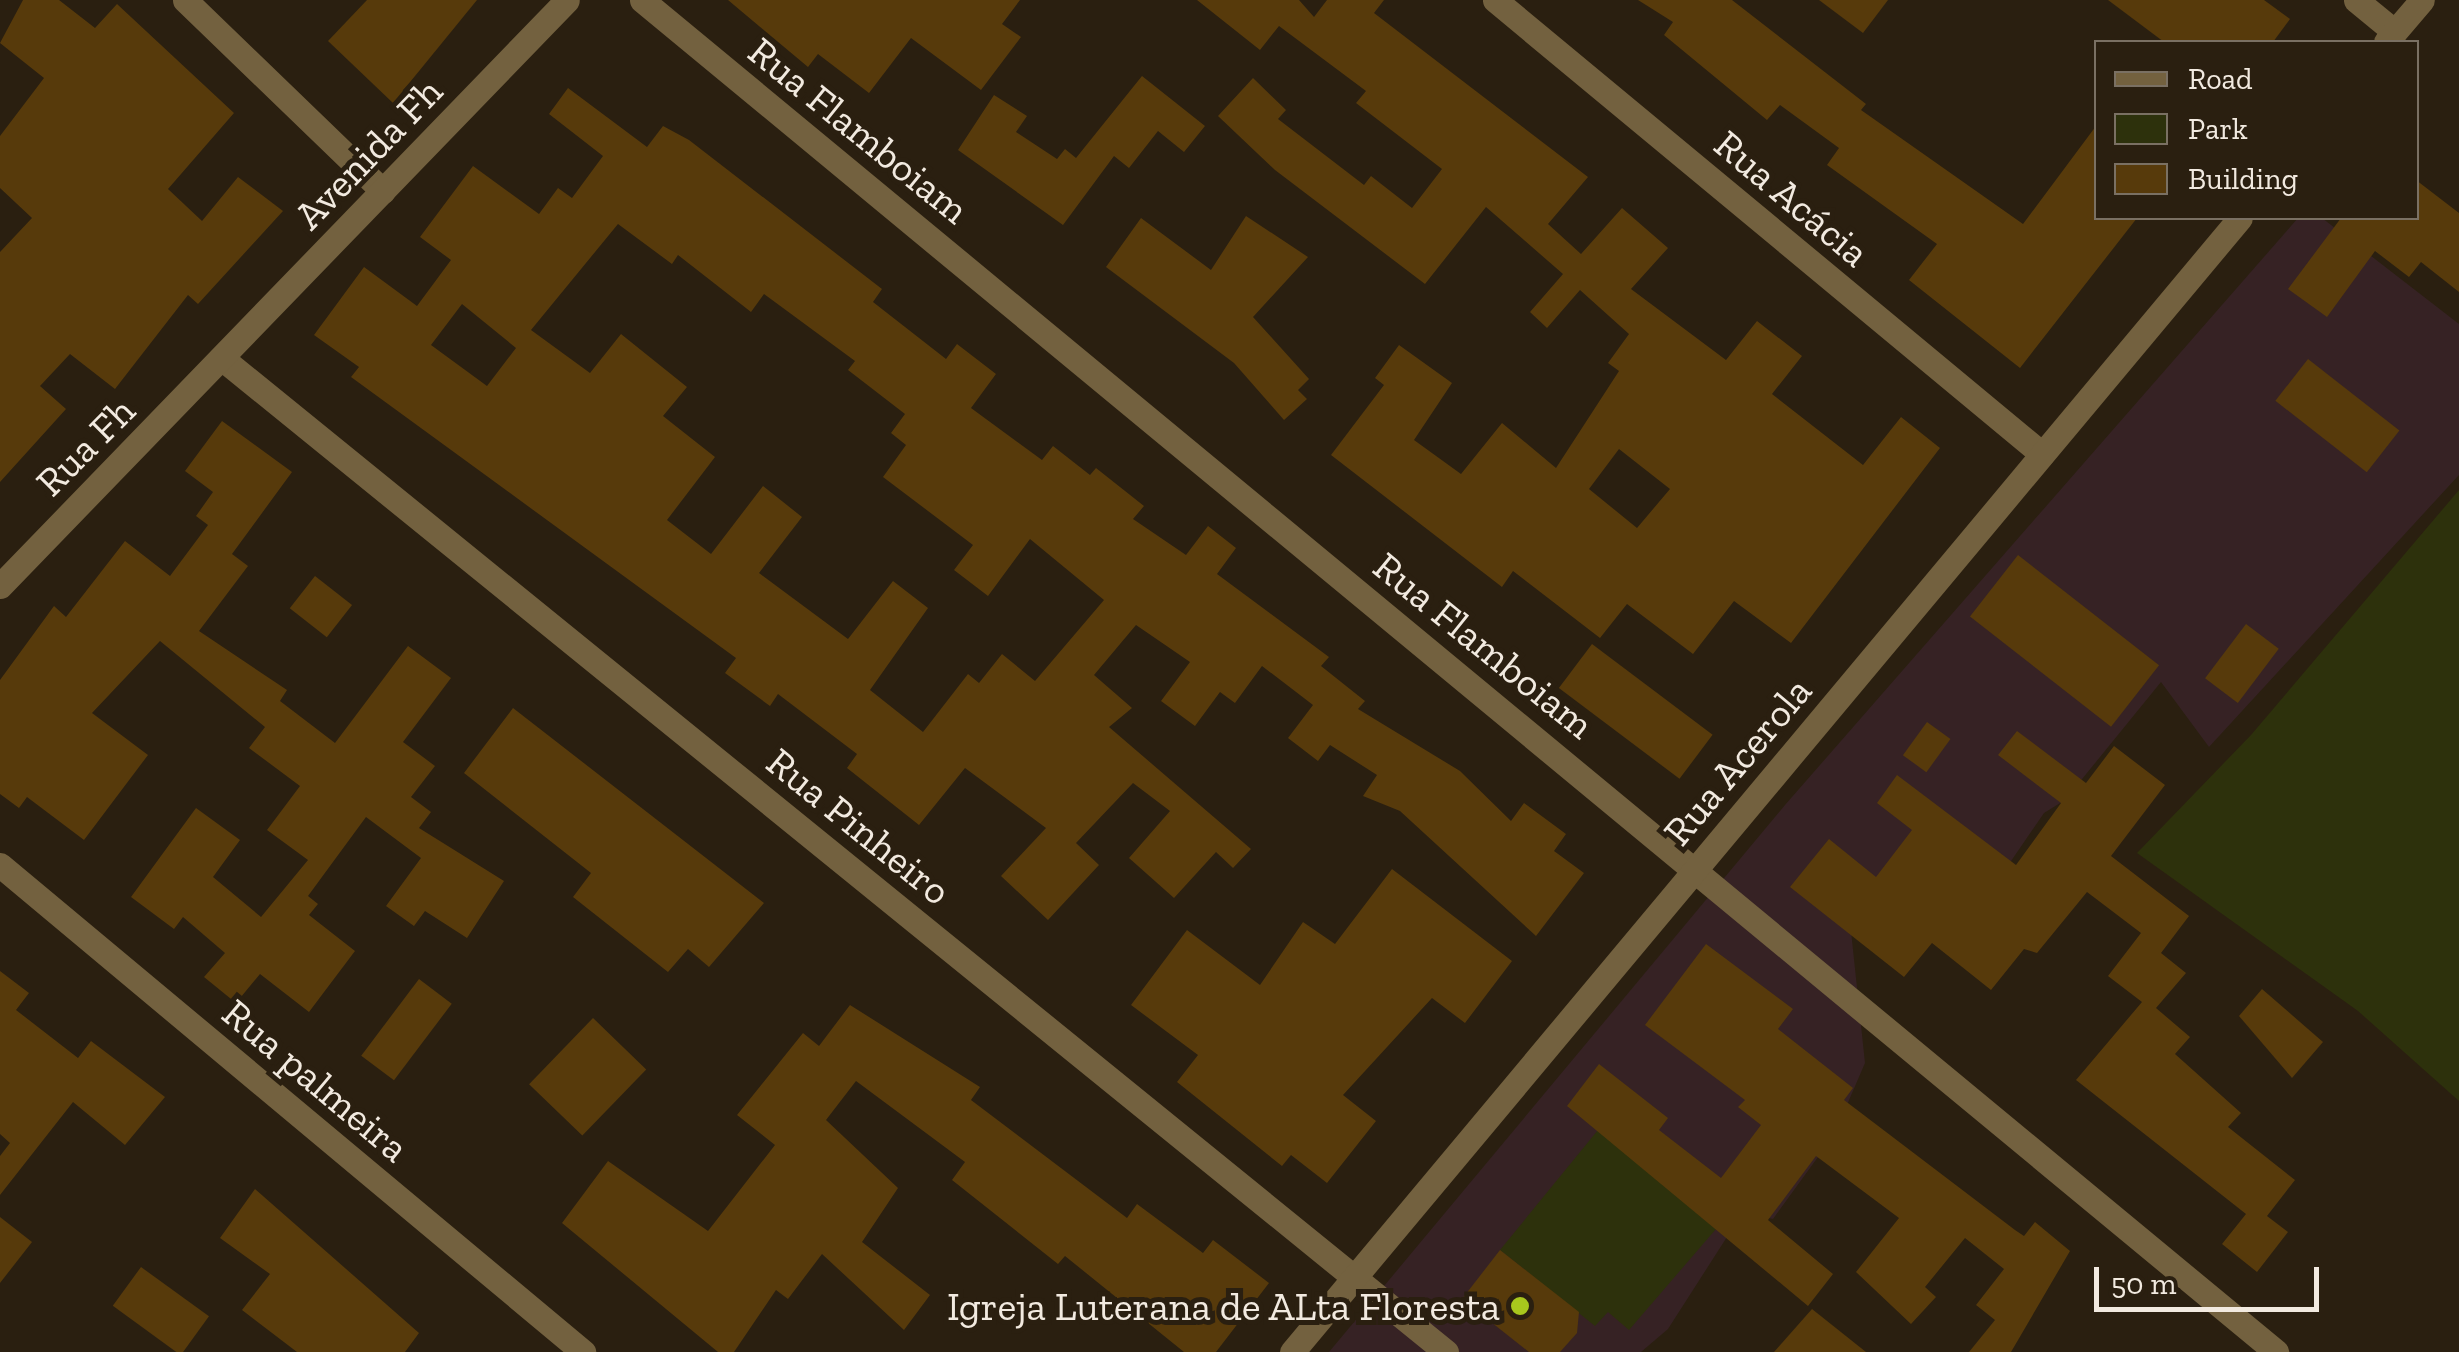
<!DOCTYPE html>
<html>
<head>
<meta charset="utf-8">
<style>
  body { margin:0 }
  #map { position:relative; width:2459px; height:1352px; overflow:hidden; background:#2a1f10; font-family:"Zilla Slab",serif }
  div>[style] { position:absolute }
  .commercial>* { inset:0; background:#362224 }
  .green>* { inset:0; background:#2d310c }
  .building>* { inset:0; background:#573a0b; transform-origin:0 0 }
  .minor>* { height:25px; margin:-12.5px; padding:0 12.5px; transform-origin:12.5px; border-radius:12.5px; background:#73613f }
  .dots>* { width:28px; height:28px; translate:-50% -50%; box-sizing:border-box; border:5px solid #2a1f10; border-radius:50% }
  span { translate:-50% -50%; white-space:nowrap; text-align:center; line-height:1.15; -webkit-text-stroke:10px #2a1f10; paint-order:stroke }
  .street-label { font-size:40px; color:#f2eae0 }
  .poi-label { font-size:40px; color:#f2eae0 }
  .right { translate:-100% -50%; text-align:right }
  .legend { position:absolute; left:2094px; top:40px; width:325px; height:180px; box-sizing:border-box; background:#2a1f10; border:2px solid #7a7063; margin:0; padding:12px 18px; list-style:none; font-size:30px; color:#f2eae0 }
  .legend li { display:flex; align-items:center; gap:20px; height:50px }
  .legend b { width:50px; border:2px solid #7a7063 }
  .scale { position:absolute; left:2094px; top:1267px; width:225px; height:45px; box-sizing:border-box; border:5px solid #f2eae0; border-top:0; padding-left:12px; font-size:30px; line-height:35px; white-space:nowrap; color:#f2eae0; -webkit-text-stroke:8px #2a1f10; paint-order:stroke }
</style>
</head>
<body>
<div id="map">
  <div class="commercial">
    <i style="clip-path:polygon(2298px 218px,2322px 218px,2459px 324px,2459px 475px,2209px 747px,2161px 682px,2065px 800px,2044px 813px,1983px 902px,1851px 931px,1865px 1063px,1834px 1135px,1773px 1219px,1743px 1212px,1668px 1329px,1641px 1352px,1329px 1352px,1785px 805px)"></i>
  </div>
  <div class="green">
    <i style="clip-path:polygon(2459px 490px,2459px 1101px,2358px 1011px,2137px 853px,2251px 735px)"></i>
    <i style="clip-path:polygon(1598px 1130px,1716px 1229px,1629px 1330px,1608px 1312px,1595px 1326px,1500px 1250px)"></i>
  </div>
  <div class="building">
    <i style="clip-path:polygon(23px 0,59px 0,95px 28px,117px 4px,234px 113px,168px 189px,202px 221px,238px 177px,283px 211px,198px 304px,188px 295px,115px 389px,70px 354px,40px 386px,66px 409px,0 482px,0 252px,32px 218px,0 188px,0 136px,44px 78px,0 43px)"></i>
    <i style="clip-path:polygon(367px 0,477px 0,393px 103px,328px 41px)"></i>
    <i style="clip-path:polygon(728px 0,1020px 0,1002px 24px,1021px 37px,981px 90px,911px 38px,869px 93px,818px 54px,808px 67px)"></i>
    <i style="clip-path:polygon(evenodd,1197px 0,1299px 0,1314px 17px,1327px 0,1384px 0,1374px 13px,1588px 177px,1548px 224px,1581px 254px,1622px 208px,1668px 248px,1631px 289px,1726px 360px,1757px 321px,1802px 356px,1772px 394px,1863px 465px,1901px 417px,1940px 448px,1791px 643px,1734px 601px,1693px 654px,1627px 604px,1600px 638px,1513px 571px,1502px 587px,1331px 455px,1384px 385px,1375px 378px,1399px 345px,1452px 383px,1414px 440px,1461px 474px,1502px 423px,1556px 468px,1619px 371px,1608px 363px,1629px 334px,1580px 290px,1547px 328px,1530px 312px,1563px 274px,1486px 207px,1425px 284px,1275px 170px,1218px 116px,1253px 78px,1286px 110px,1278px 119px,1364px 185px,1371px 176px,1412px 208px,1442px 169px,1356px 103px,1366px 91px,1279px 26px,1260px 50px,1197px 0,1619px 449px,1670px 489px,1637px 528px,1589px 489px,1619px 449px)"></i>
    <i style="clip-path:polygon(1638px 0,1732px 0,1866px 104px,1861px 110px,2023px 224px,2096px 126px,2096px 218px,2137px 218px,2020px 368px,1909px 280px,1937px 244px,1827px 165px,1839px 148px,1780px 105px,1767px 120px,1664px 35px,1673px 22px)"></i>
    <i style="clip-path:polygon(1819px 0,1888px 0,1863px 33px)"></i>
    <i style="clip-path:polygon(2108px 0,2264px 0,2290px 19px,2273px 42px,2164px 42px)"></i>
    <i style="clip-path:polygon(1142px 76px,1205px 126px,1184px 152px,1158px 131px,1129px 168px,1114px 156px,1063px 225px,958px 150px,994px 95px,1027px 116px,1016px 132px,1057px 159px,1065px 149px,1076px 158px)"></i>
    <i style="clip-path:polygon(evenodd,568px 88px,647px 147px,663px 126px,689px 140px,882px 289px,873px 302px,946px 359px,957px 344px,996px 374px,971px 408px,1042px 460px,1053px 446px,1090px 475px,1096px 468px,1144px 506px,1133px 519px,1186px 555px,1208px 526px,1236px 548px,1217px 574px,1329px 657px,1321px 666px,1365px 701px,1358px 709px,1460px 771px,1511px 821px,1524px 803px,1566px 834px,1554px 851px,1584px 873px,1536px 936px,1400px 811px,1363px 796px,1377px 775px,1330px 745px,1318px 761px,1288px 738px,1313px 705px,1262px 666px,1235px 703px,1220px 692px,1195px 726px,1161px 701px,1190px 662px,1136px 625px,1094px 675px,1132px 708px,1109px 727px,1251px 849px,1233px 868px,1216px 852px,1174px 898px,1129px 858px,1170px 811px,1133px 783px,1076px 843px,1099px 865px,1048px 920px,1001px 876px,1046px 828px,965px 768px,919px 825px,847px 768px,857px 754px,778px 694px,770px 706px,725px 673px,736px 658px,351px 377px,359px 367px,314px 335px,364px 267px,417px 306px,451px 260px,420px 237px,473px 166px,539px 214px,558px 188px,572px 198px,603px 156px,549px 114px,568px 88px,618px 224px,672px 264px,678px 255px,751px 312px,764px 294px,855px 361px,848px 370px,905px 414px,891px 433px,906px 445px,883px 477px,973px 545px,954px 570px,988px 596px,1030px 539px,1104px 600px,1035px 681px,1002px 654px,979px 683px,968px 674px,923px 732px,870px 690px,928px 608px,893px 581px,848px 639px,759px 573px,802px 517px,763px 486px,711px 554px,667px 520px,715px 457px,663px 416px,687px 387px,621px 334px,590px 373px,531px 330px,618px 224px,568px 88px,462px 304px,516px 348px,487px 386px,431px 345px,462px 304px)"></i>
    <i style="clip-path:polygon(2416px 180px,2459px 213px,2459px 292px,2421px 262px,2409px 277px,2375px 251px,2327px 317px,2288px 289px,2341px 218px,2416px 218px)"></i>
    <i style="clip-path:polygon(1246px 216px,1308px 257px,1253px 317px,1309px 379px,1298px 390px,1307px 399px,1284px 420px,1234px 363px,1106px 267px,1141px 218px,1211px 270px)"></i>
    <i style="left:2308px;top:359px;width:116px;height:53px;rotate:38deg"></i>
    <i style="clip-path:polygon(222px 421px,292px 472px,232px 554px,248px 566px,199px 631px,287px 690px,280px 701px,335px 743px,408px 646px,451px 678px,403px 742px,435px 766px,411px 797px,431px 812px,419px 828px,504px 881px,467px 938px,425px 911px,414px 926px,386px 906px,421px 858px,366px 817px,308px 896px,318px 904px,309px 915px,355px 951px,309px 1012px,260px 974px,236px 1003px,204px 977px,225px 953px,183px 917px,174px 929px,131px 897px,196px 808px,240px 840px,213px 877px,261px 917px,308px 860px,267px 830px,300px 786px,249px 748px,265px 727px,160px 641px,92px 713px,148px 755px,84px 840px,27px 797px,19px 808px,0 794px,0 680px,54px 606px,66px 617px,125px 541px,170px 576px,208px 525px,196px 516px,213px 492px,185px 471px)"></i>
    <i style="left:2018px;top:555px;width:179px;height:78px;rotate:38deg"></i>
    <i style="left:315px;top:576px;width:47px;height:41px;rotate:38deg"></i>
    <i style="left:2246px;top:624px;width:41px;height:68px;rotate:37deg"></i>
    <i style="left:1592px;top:644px;width:151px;height:55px;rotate:37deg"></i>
    <i style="clip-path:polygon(513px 708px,764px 903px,709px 967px,688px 949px,668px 972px,573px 897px,591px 873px,464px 773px)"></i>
    <i style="left:1927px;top:722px;width:29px;height:41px;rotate:36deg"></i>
    <i style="clip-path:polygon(2017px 731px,2086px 783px,2114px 746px,2165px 785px,2111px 856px,2189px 916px,2161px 953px,2186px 973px,2156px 1008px,2190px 1037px,2175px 1054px,2241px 1113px,2228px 1127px,2295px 1180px,2267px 1216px,2288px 1232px,2257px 1272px,2222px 1244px,2246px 1214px,2076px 1080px,2142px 1002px,2108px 976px,2141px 933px,2087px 892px,2037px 953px,2024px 949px,1991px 990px,1932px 943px,1904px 977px,1790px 887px,1829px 839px,1876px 877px,1912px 830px,1877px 803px,1897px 775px,2016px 865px,2061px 803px,1998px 755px)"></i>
    <i style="clip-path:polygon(1392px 869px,1512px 961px,1465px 1023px,1432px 998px,1343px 1095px,1376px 1121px,1327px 1183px,1291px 1155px,1282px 1166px,1177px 1082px,1198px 1055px,1131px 1005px,1187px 930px,1260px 985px,1303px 922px,1335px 944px)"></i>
    <i style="clip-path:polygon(1706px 944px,1793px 1009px,1778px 1029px,1853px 1088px,1844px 1100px,2015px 1230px,2024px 1236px,2035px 1222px,2070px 1251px,2011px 1352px,1969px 1352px,1995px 1320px,1976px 1305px,2004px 1269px,1965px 1238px,1925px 1287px,1936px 1297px,1911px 1324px,1856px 1272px,1899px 1218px,1816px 1156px,1768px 1220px,1833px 1274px,1808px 1306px,1567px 1106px,1599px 1064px,1668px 1118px,1659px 1130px,1721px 1178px,1761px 1125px,1738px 1107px,1745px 1100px,1645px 1025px)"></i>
    <i style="clip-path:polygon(0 971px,29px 993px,16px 1010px,78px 1058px,91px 1041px,165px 1097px,125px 1145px,73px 1102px,0 1195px,0 1156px,10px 1143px,0 1134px)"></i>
    <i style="left:419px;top:979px;width:41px;height:96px;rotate:37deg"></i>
    <i style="clip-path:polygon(2262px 989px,2323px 1042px,2292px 1078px,2239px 1016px)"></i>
    <i style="clip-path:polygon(850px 1005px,980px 1087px,971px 1100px,1127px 1218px,1137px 1204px,1203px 1253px,1213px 1240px,1269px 1283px,1216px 1352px,1184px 1352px,1065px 1256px,1058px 1264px,952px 1180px,965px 1162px,856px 1081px,826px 1120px,898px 1188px,862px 1242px,930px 1295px,904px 1330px,822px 1254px,788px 1299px,776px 1290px,734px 1352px,718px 1352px,562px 1223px,608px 1161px,708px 1231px,775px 1145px,737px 1115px,803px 1033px,819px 1046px)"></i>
    <i style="left:593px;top:1018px;width:74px;height:92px;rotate:44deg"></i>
    <i style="clip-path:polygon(255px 1189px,419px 1333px,405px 1352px,297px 1352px,242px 1310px,270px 1274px,220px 1238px)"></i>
    <i style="clip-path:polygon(0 1217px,32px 1242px,0 1283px)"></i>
    <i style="clip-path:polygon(1500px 1250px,1579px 1312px,1577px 1333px,1560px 1352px,1529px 1352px,1462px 1299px)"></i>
    <i style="left:141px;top:1267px;width:84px;height:48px;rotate:36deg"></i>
    <i style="clip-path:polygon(1812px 1309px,1866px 1352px,1774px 1352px)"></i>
  </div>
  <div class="minor">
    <i style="left:185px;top:0;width:275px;rotate:44deg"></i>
    <i style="left:642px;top:0;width:2121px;rotate:39.6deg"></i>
    <i style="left:1495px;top:0;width:711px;rotate:39.69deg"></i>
    <i style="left:2356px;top:0;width:50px;rotate:39.4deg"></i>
    <i style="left:2386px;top:42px;width:55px;rotate:-49.4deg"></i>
    <i style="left:224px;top:360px;width:1574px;rotate:39.07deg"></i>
    <i style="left:0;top:586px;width:815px;rotate:-45.94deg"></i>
    <i style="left:0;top:865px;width:760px;rotate:39.87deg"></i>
    <i style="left:1292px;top:1352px;width:1478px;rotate:-50.11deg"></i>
  </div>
  <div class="dots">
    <i style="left:1520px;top:1306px;background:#a8c71d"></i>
  </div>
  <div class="street-label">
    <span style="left:859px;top:130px;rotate:39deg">Rua Flamboiam</span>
    <span style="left:368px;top:153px;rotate:-46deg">Avenida Fh</span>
    <span style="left:1792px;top:198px;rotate:40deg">Rua Acácia</span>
    <span style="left:85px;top:446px;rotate:-45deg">Rua Fh</span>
    <span style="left:1484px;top:645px;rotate:39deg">Rua Flamboiam</span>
    <span style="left:1737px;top:761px;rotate:-50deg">Rua Acerola</span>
    <span style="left:859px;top:826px;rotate:39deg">Rua Pinheiro</span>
    <span style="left:316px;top:1080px;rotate:40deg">Rua palmeira</span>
  </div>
  <div class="poi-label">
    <span class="right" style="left:1500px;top:1306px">Igreja Luterana de ALta Floresta</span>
  </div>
  <ul class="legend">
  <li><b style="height:12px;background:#73613f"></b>Road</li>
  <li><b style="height:28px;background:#2d310c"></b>Park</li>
  <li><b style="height:28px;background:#573a0b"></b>Building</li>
  </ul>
  <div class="scale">50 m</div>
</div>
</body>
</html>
